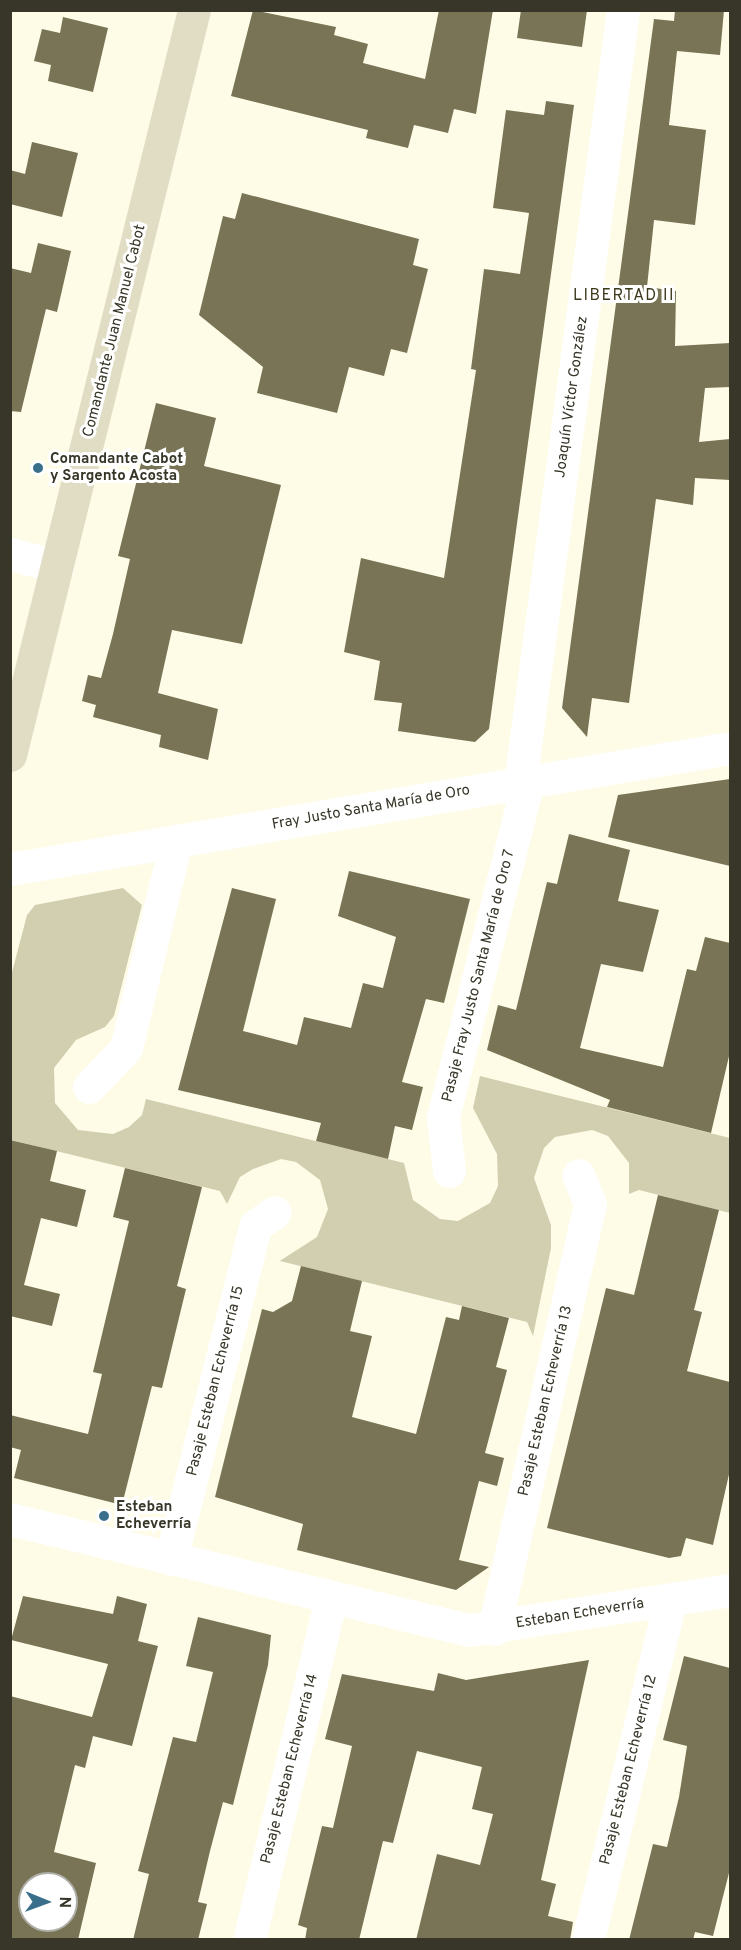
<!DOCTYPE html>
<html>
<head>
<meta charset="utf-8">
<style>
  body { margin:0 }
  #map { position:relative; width:741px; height:1950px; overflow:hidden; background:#fefce7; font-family:Overpass,sans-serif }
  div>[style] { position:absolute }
  .green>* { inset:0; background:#d2cfb0 }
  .building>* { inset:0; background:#787455 }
  .street>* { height:33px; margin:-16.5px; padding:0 16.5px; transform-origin:16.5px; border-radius:16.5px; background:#fff }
  .secondary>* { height:33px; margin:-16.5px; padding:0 16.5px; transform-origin:16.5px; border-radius:16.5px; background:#e0ddc4 }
  .dots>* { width:16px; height:16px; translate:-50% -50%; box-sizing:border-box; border:3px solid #fff; border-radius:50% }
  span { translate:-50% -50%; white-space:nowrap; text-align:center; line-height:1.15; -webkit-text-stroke:6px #fff; paint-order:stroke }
  .street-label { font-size:15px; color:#373628 }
  .poi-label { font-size:15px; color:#373628; font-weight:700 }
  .left { translate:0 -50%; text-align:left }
  .neighbourhood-label { font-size:16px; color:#3c381b; letter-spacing:1.5px }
  .frame { position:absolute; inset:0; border:12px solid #373628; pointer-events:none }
  .north { position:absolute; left:18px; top:1872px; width:60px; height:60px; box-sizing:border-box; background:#fff; border:2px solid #afafa9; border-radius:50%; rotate:91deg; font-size:16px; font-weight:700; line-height:24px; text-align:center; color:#373628 }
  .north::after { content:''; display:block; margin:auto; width:21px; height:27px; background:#396f8b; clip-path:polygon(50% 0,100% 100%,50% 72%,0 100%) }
</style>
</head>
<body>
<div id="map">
  <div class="green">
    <i style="clip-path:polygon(123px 888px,142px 905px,114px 1016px,105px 1027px,76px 1040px,54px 1068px,55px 1103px,78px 1130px,113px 1134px,129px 1127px,142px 1115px,146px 1099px,404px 1163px,413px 1200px,440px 1219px,458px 1221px,490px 1203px,498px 1186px,497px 1154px,473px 1108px,480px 1076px,730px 1138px,730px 1213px,639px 1190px,629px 1194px,629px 1163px,608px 1136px,592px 1130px,555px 1137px,544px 1148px,534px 1178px,551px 1225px,551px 1248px,533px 1336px,527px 1322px,280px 1261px,272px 1266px,317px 1237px,328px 1209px,320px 1180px,296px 1162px,281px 1159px,253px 1169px,240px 1177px,227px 1204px,220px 1191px,11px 1140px,11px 976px,27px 915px,35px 905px)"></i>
  </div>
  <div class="building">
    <i style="clip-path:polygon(253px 10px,336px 27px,334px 35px,368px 44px,363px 63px,425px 79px,439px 10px,493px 10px,476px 114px,454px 109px,448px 133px,414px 125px,408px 148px,366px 138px,368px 130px,231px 96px)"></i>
    <i style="clip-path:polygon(521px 10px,587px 10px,582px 47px,517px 38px)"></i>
    <i style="clip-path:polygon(675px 10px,724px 10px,720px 55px,677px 51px,669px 125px,706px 130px,695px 225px,654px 220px,647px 287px,676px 291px,675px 346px,730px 343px,730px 387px,705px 388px,699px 442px,730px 439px,730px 480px,695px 478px,693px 505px,656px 499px,629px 703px,592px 698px,587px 737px,562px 708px,654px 19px,674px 21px)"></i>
    <i style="clip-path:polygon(63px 17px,108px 28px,93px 92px,48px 81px,51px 65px,34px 61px,42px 29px,60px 33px)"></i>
    <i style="clip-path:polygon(546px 101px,574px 105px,489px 729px,475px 742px,398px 731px,402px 703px,374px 700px,380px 661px,344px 652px,361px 558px,444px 578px,476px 370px,471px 369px,484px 269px,520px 274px,529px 213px,493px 208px,506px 110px,544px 115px)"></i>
    <i style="clip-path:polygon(32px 142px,78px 153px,62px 217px,10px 204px,10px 170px,25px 174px)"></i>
    <i style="clip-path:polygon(242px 193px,419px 239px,413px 265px,428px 269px,407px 353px,391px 349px,384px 376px,349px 367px,337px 413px,257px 393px,263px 367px,199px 315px,223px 216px,235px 219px)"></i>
    <i style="clip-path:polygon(38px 243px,71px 251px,57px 312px,46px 309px,21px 412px,10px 411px,10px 268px,31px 273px)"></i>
    <i style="clip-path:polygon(156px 403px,216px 418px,204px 466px,281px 485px,242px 644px,172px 630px,158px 693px,218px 709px,208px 760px,159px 747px,161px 735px,93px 717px,96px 705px,82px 701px,88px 675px,101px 678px,113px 634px,130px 559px,118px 556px)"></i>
    <i style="clip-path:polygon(730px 779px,730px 866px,608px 837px,618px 795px)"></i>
    <i style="clip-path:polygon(569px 834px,630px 850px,618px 901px,659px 910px,643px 972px,601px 964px,580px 1048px,663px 1067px,687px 969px,696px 971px,705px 937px,730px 943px,730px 1052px,711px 1133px,607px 1107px,610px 1100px,487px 1050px,498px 1005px,516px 1010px,547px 882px,557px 884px)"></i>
    <i style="clip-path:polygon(349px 871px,470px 899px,444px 1003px,426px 999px,402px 1082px,423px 1087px,412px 1130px,395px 1126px,388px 1159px,316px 1141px,321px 1123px,178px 1090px,232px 888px,276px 899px,243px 1031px,297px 1045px,304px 1017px,351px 1028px,363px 983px,383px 988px,396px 937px,338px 916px)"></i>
    <i style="clip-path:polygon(10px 1140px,57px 1151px,50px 1181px,86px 1190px,77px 1227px,41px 1218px,24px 1285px,60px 1294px,52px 1326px,10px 1316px)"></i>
    <i style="clip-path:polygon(125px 1168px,202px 1187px,177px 1286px,186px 1289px,162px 1388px,152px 1386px,122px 1505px,14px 1478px,21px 1450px,10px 1447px,10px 1415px,88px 1434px,102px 1374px,93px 1372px,129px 1221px,113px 1217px)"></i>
    <i style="clip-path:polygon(658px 1195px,719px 1210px,694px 1310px,702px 1312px,687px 1371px,730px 1382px,730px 1470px,713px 1545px,686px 1538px,681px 1556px,669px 1558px,547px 1528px,606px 1288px,634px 1295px)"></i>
    <i style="clip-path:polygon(301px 1266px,362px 1281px,350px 1331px,372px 1336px,352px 1417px,416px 1434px,446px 1317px,459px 1320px,462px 1306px,509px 1318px,496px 1367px,507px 1370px,485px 1453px,504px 1458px,497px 1486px,479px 1481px,459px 1560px,489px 1567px,456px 1590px,297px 1550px,303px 1524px,215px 1497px,262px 1309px,273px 1312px,292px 1301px)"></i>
    <i style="clip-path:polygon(evenodd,23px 1596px,113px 1614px,117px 1596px,147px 1604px,138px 1641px,158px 1646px,132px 1746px,93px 1736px,85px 1768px,75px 1765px,54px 1852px,96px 1863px,78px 1940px,10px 1940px,10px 1696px,92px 1717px,108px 1664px,11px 1640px,23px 1596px,30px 1884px,66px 1884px,66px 1920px,30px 1920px,30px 1884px)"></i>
    <i style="clip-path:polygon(198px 1617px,271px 1635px,268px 1665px,233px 1805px,223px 1802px,210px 1851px,198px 1902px,207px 1904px,198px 1940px,133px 1940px,149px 1874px,138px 1871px,173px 1737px,196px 1742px,213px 1672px,186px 1666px)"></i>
    <i style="clip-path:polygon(684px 1656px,730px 1668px,730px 1869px,713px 1936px,695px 1932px,693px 1940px,629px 1940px,653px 1844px,667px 1847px,679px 1797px,687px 1746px,663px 1740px)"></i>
    <i style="clip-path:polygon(589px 1660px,541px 1880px,556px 1884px,548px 1916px,573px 1922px,570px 1940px,416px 1940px,437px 1854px,480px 1865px,493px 1814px,472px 1809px,482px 1767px,417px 1751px,393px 1843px,383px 1841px,359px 1940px,305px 1940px,307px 1928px,298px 1925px,322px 1826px,333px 1828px,352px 1746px,325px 1739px,342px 1674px,434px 1691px,438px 1673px,466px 1680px)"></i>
  </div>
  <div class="street">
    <i style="left:10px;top:554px;width:49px;rotate:14.3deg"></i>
    <i style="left:520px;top:783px;width:780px;rotate:-82.41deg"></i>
    <i style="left:10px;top:869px;width:730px;rotate:-9.54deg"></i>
    <i style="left:89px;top:1087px;width:54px;rotate:-46.5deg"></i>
    <i style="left:126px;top:1048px;width:213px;rotate:-76.4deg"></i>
    <i style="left:449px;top:1171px;width:54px;rotate:-96.3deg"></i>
    <i style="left:443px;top:1117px;width:346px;rotate:-75.8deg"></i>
    <i style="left:10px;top:1519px;width:472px;rotate:13.6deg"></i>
    <i style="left:469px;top:1630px;width:264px;rotate:-8.7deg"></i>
    <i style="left:171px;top:1559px;width:343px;rotate:-75.8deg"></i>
    <i style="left:255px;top:1226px;width:24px;rotate:-35deg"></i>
    <i style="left:494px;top:1629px;width:436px;rotate:-77.3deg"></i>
    <i style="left:590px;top:1204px;width:31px;rotate:-112deg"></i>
    <i style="left:249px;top:1940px;width:351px;rotate:-76.5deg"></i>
    <i style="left:588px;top:1940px;width:350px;rotate:-76.4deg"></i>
  </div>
  <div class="secondary">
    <i style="left:10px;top:755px;width:767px;rotate:-76.13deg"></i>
  </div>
  <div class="dots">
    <i style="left:38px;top:468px;background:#396f8b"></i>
    <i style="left:104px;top:1516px;background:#396f8b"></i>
  </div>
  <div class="street-label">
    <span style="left:115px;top:331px;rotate:-76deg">Comandante Juan Manuel Cabot</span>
    <span style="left:572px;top:397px;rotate:-82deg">Joaquín Víctor González</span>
    <span style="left:371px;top:808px;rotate:-10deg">Fray Justo Santa María de Oro</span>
    <span style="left:479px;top:976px;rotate:-76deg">Pasaje Fray Justo Santa María de Oro 7</span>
    <span style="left:216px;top:1381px;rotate:-76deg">Pasaje Esteban Echeverría 15</span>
    <span style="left:546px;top:1401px;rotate:-77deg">Pasaje Esteban Echeverría 13</span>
    <span style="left:580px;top:1614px;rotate:-9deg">Esteban Echeverría</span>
    <span style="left:290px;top:1769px;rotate:-76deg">Pasaje Esteban Echeverría 14</span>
    <span style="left:629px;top:1770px;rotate:-76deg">Pasaje Esteban Echeverría 12</span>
  </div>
  <div class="poi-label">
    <span class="left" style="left:50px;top:468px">Comandante Cabot<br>y Sargento Acosta</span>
    <span class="left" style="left:116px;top:1516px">Esteban<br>Echeverría</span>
  </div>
  <div class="neighbourhood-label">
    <span style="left:624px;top:296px">LIBERTAD II</span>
  </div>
  <div class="frame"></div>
  <div class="north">N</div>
</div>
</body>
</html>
